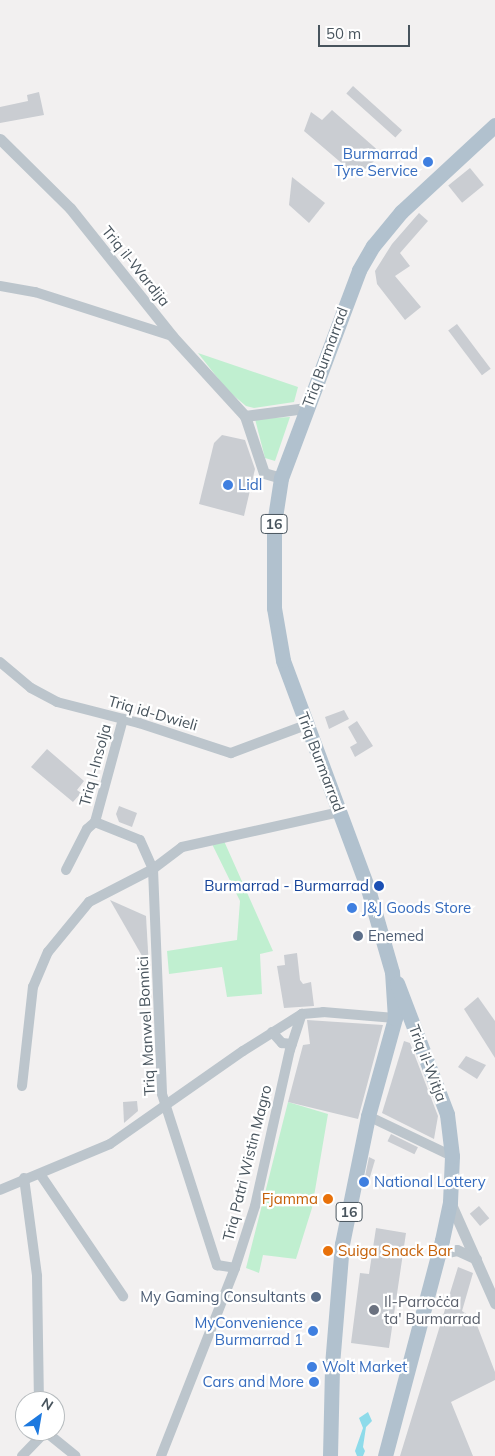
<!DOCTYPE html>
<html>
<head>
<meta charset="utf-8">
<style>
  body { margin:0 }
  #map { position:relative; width:495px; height:1456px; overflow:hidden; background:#f2f0f0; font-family:Mulish,sans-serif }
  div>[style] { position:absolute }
  .green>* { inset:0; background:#c0efd0 }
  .water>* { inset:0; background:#8edbea }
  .building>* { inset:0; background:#cacdd2; transform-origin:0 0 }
  .minor>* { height:10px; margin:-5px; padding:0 5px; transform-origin:5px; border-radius:5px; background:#bcc5cc }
  .tertiary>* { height:11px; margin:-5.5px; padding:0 5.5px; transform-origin:5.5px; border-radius:5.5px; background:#bcc5cc }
  .primary>* { height:15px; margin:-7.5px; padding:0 7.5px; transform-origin:7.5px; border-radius:7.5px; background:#b1c1ce }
  .dots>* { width:14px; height:14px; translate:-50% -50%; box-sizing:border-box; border:2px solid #fff; border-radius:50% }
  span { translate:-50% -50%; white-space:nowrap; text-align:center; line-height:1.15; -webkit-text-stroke:4.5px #fff; paint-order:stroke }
  .shield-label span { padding:1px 4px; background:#fff; border:1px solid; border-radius:4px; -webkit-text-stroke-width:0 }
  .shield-label { font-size:14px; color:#48545d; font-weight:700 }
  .shop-label { font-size:15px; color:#366cbe }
  .right { translate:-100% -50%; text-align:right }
  .left { translate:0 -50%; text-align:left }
  .street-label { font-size:15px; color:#48545d }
  .transit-label { font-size:15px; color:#164399 }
  .service-label { font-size:15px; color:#4e5e75 }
  .food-label { font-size:15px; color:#c56008 }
  .worship-label { font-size:15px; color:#5b616d }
  .north { position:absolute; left:15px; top:1391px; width:50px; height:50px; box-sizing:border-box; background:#fff; border:1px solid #b6bbbe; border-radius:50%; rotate:32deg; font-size:14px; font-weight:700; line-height:20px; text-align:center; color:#48545d }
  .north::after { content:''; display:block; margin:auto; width:18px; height:22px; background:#1d79df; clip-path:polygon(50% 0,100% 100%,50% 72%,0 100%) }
  .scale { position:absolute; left:318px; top:25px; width:92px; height:22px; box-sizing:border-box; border:2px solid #48545d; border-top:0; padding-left:6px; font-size:15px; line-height:18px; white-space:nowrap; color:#48545d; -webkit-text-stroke:4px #fff; paint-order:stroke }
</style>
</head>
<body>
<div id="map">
  <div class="green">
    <i style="clip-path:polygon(198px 353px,298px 387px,294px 402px,254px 408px,246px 406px,227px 390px)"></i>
    <i style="clip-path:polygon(290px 417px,275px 461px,265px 458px,255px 419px)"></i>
    <i style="clip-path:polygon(224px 841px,273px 951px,260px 954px,262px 994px,227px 997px,222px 967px,169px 974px,167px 951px,237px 940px,240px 901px,212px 844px)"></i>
    <i style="clip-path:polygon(288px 1102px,328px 1114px,312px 1208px,296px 1259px,263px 1255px,259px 1273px,246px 1268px)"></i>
  </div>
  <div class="water">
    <i style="clip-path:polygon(368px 1412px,372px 1421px,366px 1427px,363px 1447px,365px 1451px,363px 1456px,357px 1456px,355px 1451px,363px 1428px,359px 1418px)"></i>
  </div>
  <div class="building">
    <i style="left:353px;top:86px;width:66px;height:10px;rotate:42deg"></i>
    <i style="clip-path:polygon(39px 92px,44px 115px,0 123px,0 107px,28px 101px,27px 95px)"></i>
    <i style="clip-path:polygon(332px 110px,381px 153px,359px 178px,304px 131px,311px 112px,322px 120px)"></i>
    <i style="left:470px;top:168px;width:22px;height:28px;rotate:51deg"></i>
    <i style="clip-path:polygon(292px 177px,325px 203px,309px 223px,289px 205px)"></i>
    <i style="clip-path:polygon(419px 213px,428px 221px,400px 253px,410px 266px,395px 276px,421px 307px,405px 320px,377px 284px,375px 271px,392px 244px)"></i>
    <i style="left:457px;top:324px;width:56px;height:11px;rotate:53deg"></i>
    <i style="clip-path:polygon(222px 435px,245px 440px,255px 469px,244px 516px,199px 504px,214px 443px)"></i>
    <i style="clip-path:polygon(344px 710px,349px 719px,329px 729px,325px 717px)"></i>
    <i style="clip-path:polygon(357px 721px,373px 746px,355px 757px,350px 747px,357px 743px,348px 727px)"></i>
    <i style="clip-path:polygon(47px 749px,84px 781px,77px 790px,81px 793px,73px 802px,31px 767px)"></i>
    <i style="clip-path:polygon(119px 806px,137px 813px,132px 827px,119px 822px,116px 814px)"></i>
    <i style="clip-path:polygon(110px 900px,146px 916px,149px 968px)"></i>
    <i style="clip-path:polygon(297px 953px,300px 980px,303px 984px,311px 982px,314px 1006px,284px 1008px,277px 966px,285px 965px,284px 955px)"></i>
    <i style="clip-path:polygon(478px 997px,495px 1021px,495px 1058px,464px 1009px)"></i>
    <i style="clip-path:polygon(307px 1020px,383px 1025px,358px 1119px,288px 1102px,303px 1045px,310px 1044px)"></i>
    <i style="clip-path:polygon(404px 1041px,410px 1043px,438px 1116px,434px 1139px,382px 1113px)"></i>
    <i style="clip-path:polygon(466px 1056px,486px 1065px,477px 1079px,458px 1067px)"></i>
    <i style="clip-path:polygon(137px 1101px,138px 1111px,124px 1123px,123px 1102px)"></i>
    <i style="left:391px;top:1134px;width:30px;height:8px;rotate:26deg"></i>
    <i style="clip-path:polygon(369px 1157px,375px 1160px,367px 1187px,363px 1186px)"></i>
    <i style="left:479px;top:1206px;width:16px;height:12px;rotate:50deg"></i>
    <i style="clip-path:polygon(376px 1228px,406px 1233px,389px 1348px,351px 1343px,360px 1273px,369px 1274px)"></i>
    <i style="clip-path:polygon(458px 1267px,473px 1273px,462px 1311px,475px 1320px,495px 1372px,495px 1380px,451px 1402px,473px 1456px,400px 1456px)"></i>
  </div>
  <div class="minor">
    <i style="left:0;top:286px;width:36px;rotate:10deg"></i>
    <i style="left:35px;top:292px;width:144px;rotate:17.8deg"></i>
    <i style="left:0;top:662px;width:40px;rotate:40deg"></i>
    <i style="left:31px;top:688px;width:30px;rotate:28deg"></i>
    <i style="left:57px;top:702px;width:85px;rotate:14.4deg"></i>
    <i style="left:139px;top:723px;width:97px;rotate:18.1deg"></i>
    <i style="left:231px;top:753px;width:80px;rotate:-20.5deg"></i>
    <i style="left:95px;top:822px;width:48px;rotate:21.8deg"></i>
    <i style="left:140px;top:840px;width:32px;rotate:66deg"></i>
    <i style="left:153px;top:869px;width:225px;rotate:87.7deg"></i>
    <i style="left:162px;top:1094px;width:180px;rotate:72.2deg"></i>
    <i style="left:217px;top:1265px;width:18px;rotate:9deg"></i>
    <i style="left:66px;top:870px;width:46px;rotate:-62.9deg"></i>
    <i style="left:87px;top:829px;width:11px;rotate:-41deg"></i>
    <i style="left:95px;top:822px;width:107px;rotate:-74.8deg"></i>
    <i style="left:272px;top:1032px;width:15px;rotate:48deg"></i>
    <i style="left:282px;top:1043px;width:10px;rotate:6deg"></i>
    <i style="left:22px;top:1086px;width:100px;rotate:-83.7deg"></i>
    <i style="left:33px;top:987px;width:38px;rotate:-67deg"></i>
    <i style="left:48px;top:952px;width:65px;rotate:-50.6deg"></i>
    <i style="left:89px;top:902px;width:72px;rotate:-27.3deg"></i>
    <i style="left:153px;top:869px;width:36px;rotate:-37deg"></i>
    <i style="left:182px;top:847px;width:162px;rotate:-12.5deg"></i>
    <i style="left:368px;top:1116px;width:93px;rotate:25.5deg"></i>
    <i style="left:40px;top:1174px;width:148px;rotate:55.8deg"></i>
    <i style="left:24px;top:1178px;width:99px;rotate:82.4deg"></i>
    <i style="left:37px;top:1276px;width:125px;rotate:89.1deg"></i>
    <i style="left:0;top:1190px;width:119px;rotate:-22.7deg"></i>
    <i style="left:110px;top:1144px;width:162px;rotate:-35deg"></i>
    <i style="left:243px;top:1051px;width:70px;rotate:-32.1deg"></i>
    <i style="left:302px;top:1014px;width:21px;rotate:-5deg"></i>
    <i style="left:323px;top:1012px;width:72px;rotate:4.8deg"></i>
    <i style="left:46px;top:1432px;width:38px;rotate:39deg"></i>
    <i style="left:22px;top:1456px;width:35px;rotate:-46deg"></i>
    <i style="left:161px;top:1456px;width:202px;rotate:-68.5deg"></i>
    <i style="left:235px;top:1268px;width:65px;rotate:-72.1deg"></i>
    <i style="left:255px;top:1206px;width:160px;rotate:-77.4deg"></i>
    <i style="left:290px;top:1050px;width:38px;rotate:-72deg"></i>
  </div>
  <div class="tertiary">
    <i style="left:0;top:139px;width:98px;rotate:44.6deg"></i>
    <i style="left:70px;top:208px;width:164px;rotate:51.4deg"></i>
    <i style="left:172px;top:336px;width:108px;rotate:47.6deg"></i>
    <i style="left:245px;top:416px;width:60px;rotate:71.6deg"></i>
    <i style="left:264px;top:473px;width:18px;rotate:16deg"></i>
    <i style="left:245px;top:416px;width:62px;rotate:-7.5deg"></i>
    <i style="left:450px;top:1202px;width:111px;rotate:66deg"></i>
    <i style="left:438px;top:1254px;width:19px;rotate:-12deg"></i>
    <i style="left:457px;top:1250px;width:21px;rotate:25deg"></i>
  </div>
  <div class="primary">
    <i style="left:330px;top:1456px;width:91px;rotate:-88.7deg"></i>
    <i style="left:332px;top:1365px;width:121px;rotate:-85.3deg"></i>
    <i style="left:342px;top:1244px;width:131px;rotate:-78.5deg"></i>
    <i style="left:368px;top:1116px;width:102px;rotate:-74.6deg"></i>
    <i style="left:395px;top:1018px;width:46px;rotate:-93.7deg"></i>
    <i style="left:392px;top:972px;width:86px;rotate:-106.1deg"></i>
    <i style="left:368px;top:889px;width:244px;rotate:-110.4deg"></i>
    <i style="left:283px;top:660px;width:53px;rotate:-99.8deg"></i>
    <i style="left:274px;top:608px;width:84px;rotate:-90deg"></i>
    <i style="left:274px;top:524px;width:47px;rotate:-81.3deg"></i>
    <i style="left:281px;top:478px;width:222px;rotate:-69.4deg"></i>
    <i style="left:359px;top:270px;width:28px;rotate:-60deg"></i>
    <i style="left:373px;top:246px;width:44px;rotate:-50.5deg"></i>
    <i style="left:401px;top:212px;width:128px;rotate:-42.8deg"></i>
    <i style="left:385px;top:1456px;width:223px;rotate:-75.2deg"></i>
    <i style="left:442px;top:1240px;width:39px;rotate:-78deg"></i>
    <i style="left:450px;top:1202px;width:46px;rotate:-87.5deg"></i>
    <i style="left:452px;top:1156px;width:42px;rotate:-96.8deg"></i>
    <i style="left:447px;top:1114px;width:140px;rotate:-110.9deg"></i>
  </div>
  <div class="dots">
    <i style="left:428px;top:162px;background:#3f7fe0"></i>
    <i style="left:228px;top:485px;background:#3f7fe0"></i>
    <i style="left:379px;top:886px;background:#1a4fb4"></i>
    <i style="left:352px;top:908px;background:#3f7fe0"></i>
    <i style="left:358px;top:936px;background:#5c6f8a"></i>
    <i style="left:364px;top:1182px;background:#3f7fe0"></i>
    <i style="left:328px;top:1199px;background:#e8710a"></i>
    <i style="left:328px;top:1251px;background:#e8710a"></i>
    <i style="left:316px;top:1297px;background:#5c6f8a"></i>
    <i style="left:374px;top:1310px;background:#6b7280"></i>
    <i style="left:313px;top:1331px;background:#3f7fe0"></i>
    <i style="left:312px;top:1367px;background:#3f7fe0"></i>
    <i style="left:314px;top:1382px;background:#3f7fe0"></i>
  </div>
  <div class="shield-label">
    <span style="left:274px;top:524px">16</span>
    <span style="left:349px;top:1212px">16</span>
  </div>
  <div class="shop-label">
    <span class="right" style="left:418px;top:162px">Burmarrad<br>Tyre Service</span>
    <span class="left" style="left:238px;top:485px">Lidl</span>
    <span class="left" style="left:362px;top:908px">J&amp;J Goods Store</span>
    <span class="left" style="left:374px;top:1182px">National Lottery</span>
    <span class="right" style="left:303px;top:1331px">MyConvenience<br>Burmarrad 1</span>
    <span class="left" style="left:322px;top:1367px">Wolt Market</span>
    <span class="right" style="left:304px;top:1382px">Cars and More</span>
  </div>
  <div class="street-label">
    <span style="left:136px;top:266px;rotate:51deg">Triq il-Wardija</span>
    <span style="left:325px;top:357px;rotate:-70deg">Triq Burmarrad</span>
    <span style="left:153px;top:713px;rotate:16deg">Triq id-Dwieli</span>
    <span style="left:321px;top:762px;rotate:69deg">Triq Burmarrad</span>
    <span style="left:95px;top:765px;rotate:-75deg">Triq l-Insolja</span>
    <span style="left:146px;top:1026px;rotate:-93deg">Triq Manwel Bonnici</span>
    <span style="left:428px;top:1063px;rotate:69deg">Triq il-Witja</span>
    <span style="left:247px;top:1163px;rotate:-76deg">Triq Patri Wistin Magro</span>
  </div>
  <div class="transit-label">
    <span class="right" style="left:369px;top:886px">Burmarrad - Burmarrad</span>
  </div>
  <div class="service-label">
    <span class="left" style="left:368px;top:936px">Enemed</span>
    <span class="right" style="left:306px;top:1297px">My Gaming Consultants</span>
  </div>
  <div class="food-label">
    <span class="right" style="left:318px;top:1199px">Fjamma</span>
    <span class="left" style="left:338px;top:1251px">Suiga Snack Bar</span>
  </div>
  <div class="worship-label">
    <span class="left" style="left:384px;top:1310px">Il-Parroċċa<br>ta' Burmarrad</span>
  </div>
  <div class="north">N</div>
  <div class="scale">50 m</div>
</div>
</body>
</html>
